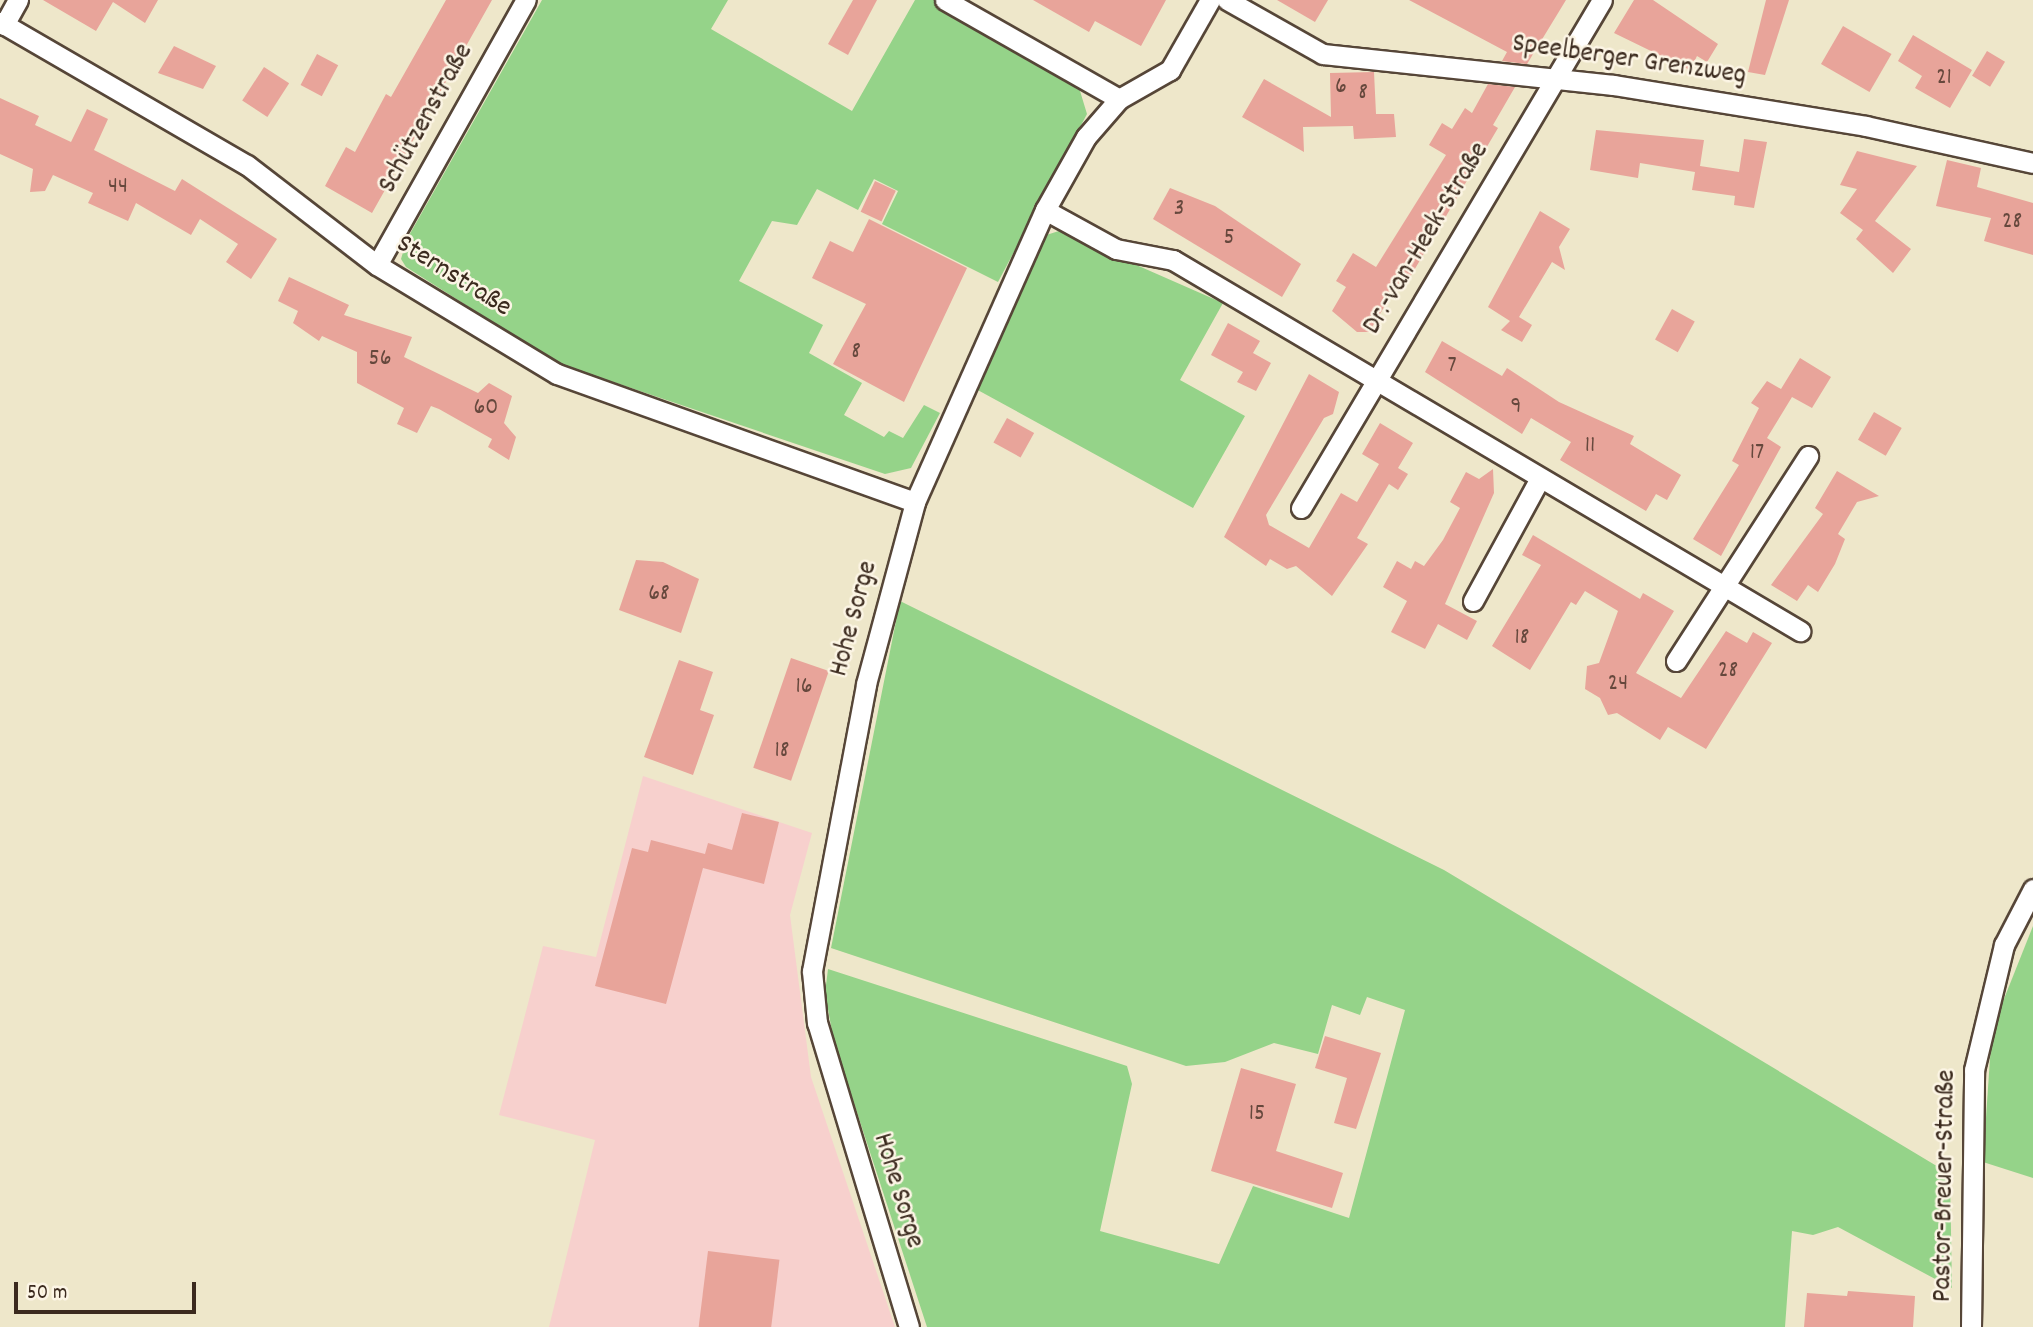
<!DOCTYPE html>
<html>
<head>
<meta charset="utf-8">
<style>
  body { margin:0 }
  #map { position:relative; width:2033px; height:1327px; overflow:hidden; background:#eee7ca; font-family:Dekko,sans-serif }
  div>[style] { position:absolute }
  .built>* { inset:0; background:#f7d0cd }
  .green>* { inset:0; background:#95d389 }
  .building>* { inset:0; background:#e8a49a; transform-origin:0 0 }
  .roads { filter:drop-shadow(2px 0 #564638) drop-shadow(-2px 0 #564638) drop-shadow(0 2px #564638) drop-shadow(0 -2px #564638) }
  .minor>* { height:19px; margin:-9.5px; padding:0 9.5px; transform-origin:9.5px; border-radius:9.5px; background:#fff }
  span { translate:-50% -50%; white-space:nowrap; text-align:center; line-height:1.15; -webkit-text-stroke:5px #fcf5e5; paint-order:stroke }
  .number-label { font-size:24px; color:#66483d }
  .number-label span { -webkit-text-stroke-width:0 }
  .street-label { font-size:28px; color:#3b2a1e }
  .scale { position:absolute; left:14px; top:1282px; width:182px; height:32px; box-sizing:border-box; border:4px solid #3b2a1e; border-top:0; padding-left:9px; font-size:21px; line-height:24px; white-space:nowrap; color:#3b2a1e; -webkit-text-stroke:5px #fcf5e5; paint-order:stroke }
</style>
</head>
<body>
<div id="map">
  <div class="built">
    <i style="clip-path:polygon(643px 776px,812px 833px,790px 915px,811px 1077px,895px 1327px,549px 1327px,595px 1140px,499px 1115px,543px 946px,596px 957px)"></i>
  </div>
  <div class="green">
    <i style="clip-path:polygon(542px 0,728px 0,711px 29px,852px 111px,915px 0,935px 0,1077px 81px,1087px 114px,998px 282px,882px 224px,898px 191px,874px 179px,858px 210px,817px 189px,797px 225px,772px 221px,739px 281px,823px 325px,809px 353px,862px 383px,844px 415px,884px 437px,889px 431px,903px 438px,924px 405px,940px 413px,911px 468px,885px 474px,557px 363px,406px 267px,401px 259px,407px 239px)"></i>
    <i style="clip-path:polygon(1059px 231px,1223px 303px,1180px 380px,1245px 416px,1193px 508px,974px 388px,1043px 236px)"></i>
    <i style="clip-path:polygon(900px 601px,1444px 870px,1950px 1174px,1952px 1288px,1838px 1227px,1813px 1235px,1792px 1231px,1785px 1327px,927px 1327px,834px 1042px,825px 993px,828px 969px,1127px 1066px,1132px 1084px,1100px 1231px,1219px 1264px,1253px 1186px,1349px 1218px,1405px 1010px,1367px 997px,1360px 1015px,1332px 1005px,1318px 1054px,1274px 1043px,1225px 1062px,1186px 1066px,831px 948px)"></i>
    <i style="clip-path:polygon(2033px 926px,2033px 1178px,1983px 1162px,1992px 1029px)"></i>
  </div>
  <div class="building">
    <i style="clip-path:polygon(43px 0,158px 0,145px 23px,113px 2px,96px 31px)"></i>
    <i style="clip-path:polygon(446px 0,492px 0,372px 213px,325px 186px,346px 147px,355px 152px,386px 94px,391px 97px)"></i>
    <i style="clip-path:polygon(853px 0,877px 0,848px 55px,828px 44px)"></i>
    <i style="clip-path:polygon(1033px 0,1166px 0,1141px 46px,1095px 21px,1089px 32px)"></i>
    <i style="clip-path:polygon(1277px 0,1328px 0,1315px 22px)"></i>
    <i style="clip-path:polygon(1409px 0,1566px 0,1527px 64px,1502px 61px,1507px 52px)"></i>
    <i style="clip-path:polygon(1634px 0,1653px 0,1718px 44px,1707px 62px,1697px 56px,1690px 70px,1614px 33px)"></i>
    <i style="clip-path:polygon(1766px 0,1789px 0,1765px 75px,1748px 72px)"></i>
    <i style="left:1843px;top:26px;width:56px;height:44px;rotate:30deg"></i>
    <i style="clip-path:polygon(1913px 35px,1972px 70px,1950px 108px,1915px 88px,1922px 76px,1898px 61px)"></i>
    <i style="clip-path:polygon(174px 46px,216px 66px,203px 89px,158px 73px)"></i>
    <i style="left:1987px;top:51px;width:21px;height:29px;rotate:31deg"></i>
    <i style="left:317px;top:54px;width:24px;height:35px;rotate:28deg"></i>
    <i style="left:264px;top:67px;width:30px;height:40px;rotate:33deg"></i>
    <i style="clip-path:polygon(1374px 72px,1376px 114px,1394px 114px,1396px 137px,1354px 139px,1353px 126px,1303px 127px,1304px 152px,1242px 117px,1264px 79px,1331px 117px,1330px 73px)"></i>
    <i style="clip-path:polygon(1488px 84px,1515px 87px,1493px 125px,1498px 128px,1406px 284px,1400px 281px,1369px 332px,1357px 332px,1332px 311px,1346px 287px,1336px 281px,1353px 253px,1376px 267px,1446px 155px,1429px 145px,1442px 123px,1452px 129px,1465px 108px,1472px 113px)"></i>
    <i style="clip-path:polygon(0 98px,39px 116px,35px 125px,71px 142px,87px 109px,108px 119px,94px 150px,175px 191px,182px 179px,277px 239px,251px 279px,226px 262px,238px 244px,200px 219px,191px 235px,136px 203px,128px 221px,88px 203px,93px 193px,53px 175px,45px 191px,30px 192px,33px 169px,0 154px)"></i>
    <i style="clip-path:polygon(1596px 130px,1704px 140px,1700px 166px,1739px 172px,1744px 139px,1767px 142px,1754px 208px,1734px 205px,1735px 196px,1692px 190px,1695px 172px,1640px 163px,1638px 178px,1590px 170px)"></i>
    <i style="clip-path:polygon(1857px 151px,1917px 166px,1875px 221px,1911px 249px,1893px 273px,1856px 239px,1863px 230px,1840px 213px,1857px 189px,1840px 185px)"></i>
    <i style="clip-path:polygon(1947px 160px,1981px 168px,1977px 187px,2033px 203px,2033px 255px,1984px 241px,1991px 218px,1936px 206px)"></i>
    <i style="left:875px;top:181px;width:23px;height:34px;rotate:25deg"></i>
    <i style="clip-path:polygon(1170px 188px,1215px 206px,1301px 264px,1282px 297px,1153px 219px)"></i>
    <i style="clip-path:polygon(1540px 211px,1570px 229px,1559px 247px,1565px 270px,1552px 262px,1519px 317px,1532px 325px,1522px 342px,1501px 330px,1510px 321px,1488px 307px)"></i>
    <i style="clip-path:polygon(869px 219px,967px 268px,904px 402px,833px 364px,866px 304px,812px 278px,830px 241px,853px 252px)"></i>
    <i style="clip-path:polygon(289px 277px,349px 305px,344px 315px,412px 337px,404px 357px,478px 393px,489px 383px,512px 396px,504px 423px,516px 437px,509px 460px,488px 447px,492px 439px,439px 409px,431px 406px,417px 433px,397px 424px,404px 408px,357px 383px,357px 352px,322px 336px,319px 341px,293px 323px,298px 311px,278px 301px)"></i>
    <i style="left:1672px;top:309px;width:26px;height:35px;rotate:29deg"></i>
    <i style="clip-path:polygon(1228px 323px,1260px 341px,1253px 353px,1271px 363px,1256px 391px,1237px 382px,1243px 372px,1211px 355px)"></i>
    <i style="clip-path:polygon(1442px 341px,1502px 376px,1507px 368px,1559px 402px,1634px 436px,1630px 444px,1681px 475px,1667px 500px,1656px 494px,1646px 511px,1560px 460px,1571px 442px,1531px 418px,1522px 434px,1425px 372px)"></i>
    <i style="clip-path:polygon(1800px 358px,1831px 377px,1812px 408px,1792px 397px,1767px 438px,1781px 447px,1721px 556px,1693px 539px,1739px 465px,1732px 461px,1759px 408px,1751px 403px,1767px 381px,1781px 389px)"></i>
    <i style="clip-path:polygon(1309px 374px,1339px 392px,1333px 414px,1324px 418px,1266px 515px,1269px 525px,1309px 548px,1341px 493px,1357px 502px,1379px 464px,1362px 454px,1380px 423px,1413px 443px,1398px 468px,1408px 474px,1398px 490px,1389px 484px,1357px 538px,1368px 544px,1332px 596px,1296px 566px,1287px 569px,1270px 559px,1266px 566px,1224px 537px)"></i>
    <i style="left:1874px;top:412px;width:32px;height:32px;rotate:30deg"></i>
    <i style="left:1007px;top:418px;width:31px;height:28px;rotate:29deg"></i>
    <i style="clip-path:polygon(1493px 469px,1494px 493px,1445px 604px,1477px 621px,1467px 640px,1438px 624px,1425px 649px,1391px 632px,1407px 601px,1383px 587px,1397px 561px,1411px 569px,1415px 561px,1424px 566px,1443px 540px,1460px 508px,1450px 502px,1466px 472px,1479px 479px)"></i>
    <i style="clip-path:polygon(1837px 471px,1879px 496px,1857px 502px,1838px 534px,1845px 539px,1835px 564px,1818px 592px,1808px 585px,1797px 601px,1771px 585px,1823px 514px,1815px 508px)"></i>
    <i style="clip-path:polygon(1533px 535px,1640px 599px,1643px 593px,1674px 611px,1636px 673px,1681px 698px,1726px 631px,1747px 643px,1753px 632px,1772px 643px,1706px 749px,1668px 727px,1660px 740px,1617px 713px,1608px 715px,1600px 698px,1585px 689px,1587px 666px,1599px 663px,1618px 611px,1585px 591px,1576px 605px,1571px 602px,1530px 670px,1492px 646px,1541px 565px,1522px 555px)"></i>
    <i style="clip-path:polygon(636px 560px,663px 562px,699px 579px,681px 633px,619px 610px)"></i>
    <i style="left:791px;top:658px;width:40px;height:116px;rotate:19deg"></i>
    <i style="clip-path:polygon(679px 660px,713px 672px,700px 710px,714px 715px,693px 775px,644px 757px)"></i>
    <i style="clip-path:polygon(742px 813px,779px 822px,764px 884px,703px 868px,666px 1004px,595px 986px,632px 848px,648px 852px,651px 840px,705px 854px,708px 843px,732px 850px)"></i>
    <i style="clip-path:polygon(1325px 1036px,1381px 1053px,1356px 1129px,1334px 1123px,1347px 1078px,1315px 1068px)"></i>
    <i style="clip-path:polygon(1241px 1068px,1296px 1084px,1276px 1151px,1343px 1173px,1332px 1208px,1211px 1171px)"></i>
    <i style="left:708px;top:1251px;width:72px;height:77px;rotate:7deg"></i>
    <i style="clip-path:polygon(1848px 1291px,1915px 1296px,1913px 1327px,1804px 1327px,1807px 1293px,1847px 1296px)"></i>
  </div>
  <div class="roads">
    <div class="minor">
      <i style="left:945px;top:0;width:200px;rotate:29.6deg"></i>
      <i style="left:1227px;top:0;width:110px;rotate:29.4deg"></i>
      <i style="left:1323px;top:54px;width:292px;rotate:6.1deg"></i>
      <i style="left:1613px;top:85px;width:256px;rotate:9.2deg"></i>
      <i style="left:1866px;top:126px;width:171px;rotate:12.5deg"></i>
      <i style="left:0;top:22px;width:285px;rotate:30.1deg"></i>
      <i style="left:247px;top:165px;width:164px;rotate:37.6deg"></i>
      <i style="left:377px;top:265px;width:210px;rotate:31.2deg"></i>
      <i style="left:557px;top:374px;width:380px;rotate:19.7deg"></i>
      <i style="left:4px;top:25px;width:29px;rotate:-61deg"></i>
      <i style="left:1045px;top:210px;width:81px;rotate:28.8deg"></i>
      <i style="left:1116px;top:249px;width:58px;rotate:10.9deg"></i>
      <i style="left:1173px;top:260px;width:729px;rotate:30.61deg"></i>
      <i style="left:377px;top:265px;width:304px;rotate:-60.7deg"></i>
      <i style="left:1301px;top:508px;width:590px;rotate:-59.35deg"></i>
      <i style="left:1473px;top:601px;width:138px;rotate:-61.4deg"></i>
      <i style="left:1676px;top:661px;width:244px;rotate:-57.2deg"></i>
      <i style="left:909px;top:1327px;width:318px;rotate:-106.8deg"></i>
      <i style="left:817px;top:1023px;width:52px;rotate:-95.5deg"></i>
      <i style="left:812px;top:971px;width:292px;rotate:-79.3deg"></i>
      <i style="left:866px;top:684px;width:188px;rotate:-74.9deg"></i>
      <i style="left:915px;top:502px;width:320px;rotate:-66deg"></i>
      <i style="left:1045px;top:210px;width:84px;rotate:-60.7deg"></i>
      <i style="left:1086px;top:137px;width:50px;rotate:-49deg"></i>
      <i style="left:1119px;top:99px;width:59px;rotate:-29.6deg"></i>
      <i style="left:1170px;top:70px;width:81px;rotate:-60.3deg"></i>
      <i style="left:1971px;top:1327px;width:257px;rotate:-89.3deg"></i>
      <i style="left:1974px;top:1070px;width:129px;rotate:-76.5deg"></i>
      <i style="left:2004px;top:945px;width:63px;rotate:-62.6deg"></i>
    </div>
  </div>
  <div class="number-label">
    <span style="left:1944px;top:79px">21</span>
    <span style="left:1341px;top:88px">6</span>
    <span style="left:1363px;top:94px">8</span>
    <span style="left:118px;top:188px">44</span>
    <span style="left:1179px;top:210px">3</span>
    <span style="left:2012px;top:223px">28</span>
    <span style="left:1229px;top:239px">5</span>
    <span style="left:856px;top:353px">8</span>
    <span style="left:380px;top:360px">56</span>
    <span style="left:1452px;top:367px">7</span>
    <span style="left:1516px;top:408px">9</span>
    <span style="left:486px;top:409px">60</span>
    <span style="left:1590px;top:447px">11</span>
    <span style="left:1757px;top:454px">17</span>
    <span style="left:659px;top:595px">68</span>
    <span style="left:1522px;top:639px">18</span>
    <span style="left:1728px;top:672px">28</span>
    <span style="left:1618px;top:685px">24</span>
    <span style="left:804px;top:688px">16</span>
    <span style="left:782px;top:752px">18</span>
    <span style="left:1257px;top:1115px">15</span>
  </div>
  <div class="street-label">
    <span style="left:1629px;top:61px;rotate:8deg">Speelberger Grenzweg</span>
    <span style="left:427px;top:119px;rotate:-61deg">Schützenstraße</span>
    <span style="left:1427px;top:239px;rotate:-59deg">Dr.-van-Heek-Straße</span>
    <span style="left:453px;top:277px;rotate:32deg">Sternstraße</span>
    <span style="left:855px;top:619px;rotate:-75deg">Hohe Sorge</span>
    <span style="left:1946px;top:1186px;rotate:-89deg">Pastor-Breuer-Straße</span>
    <span style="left:897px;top:1191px;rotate:73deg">Hohe Sorge</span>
  </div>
  <div class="scale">50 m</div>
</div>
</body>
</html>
